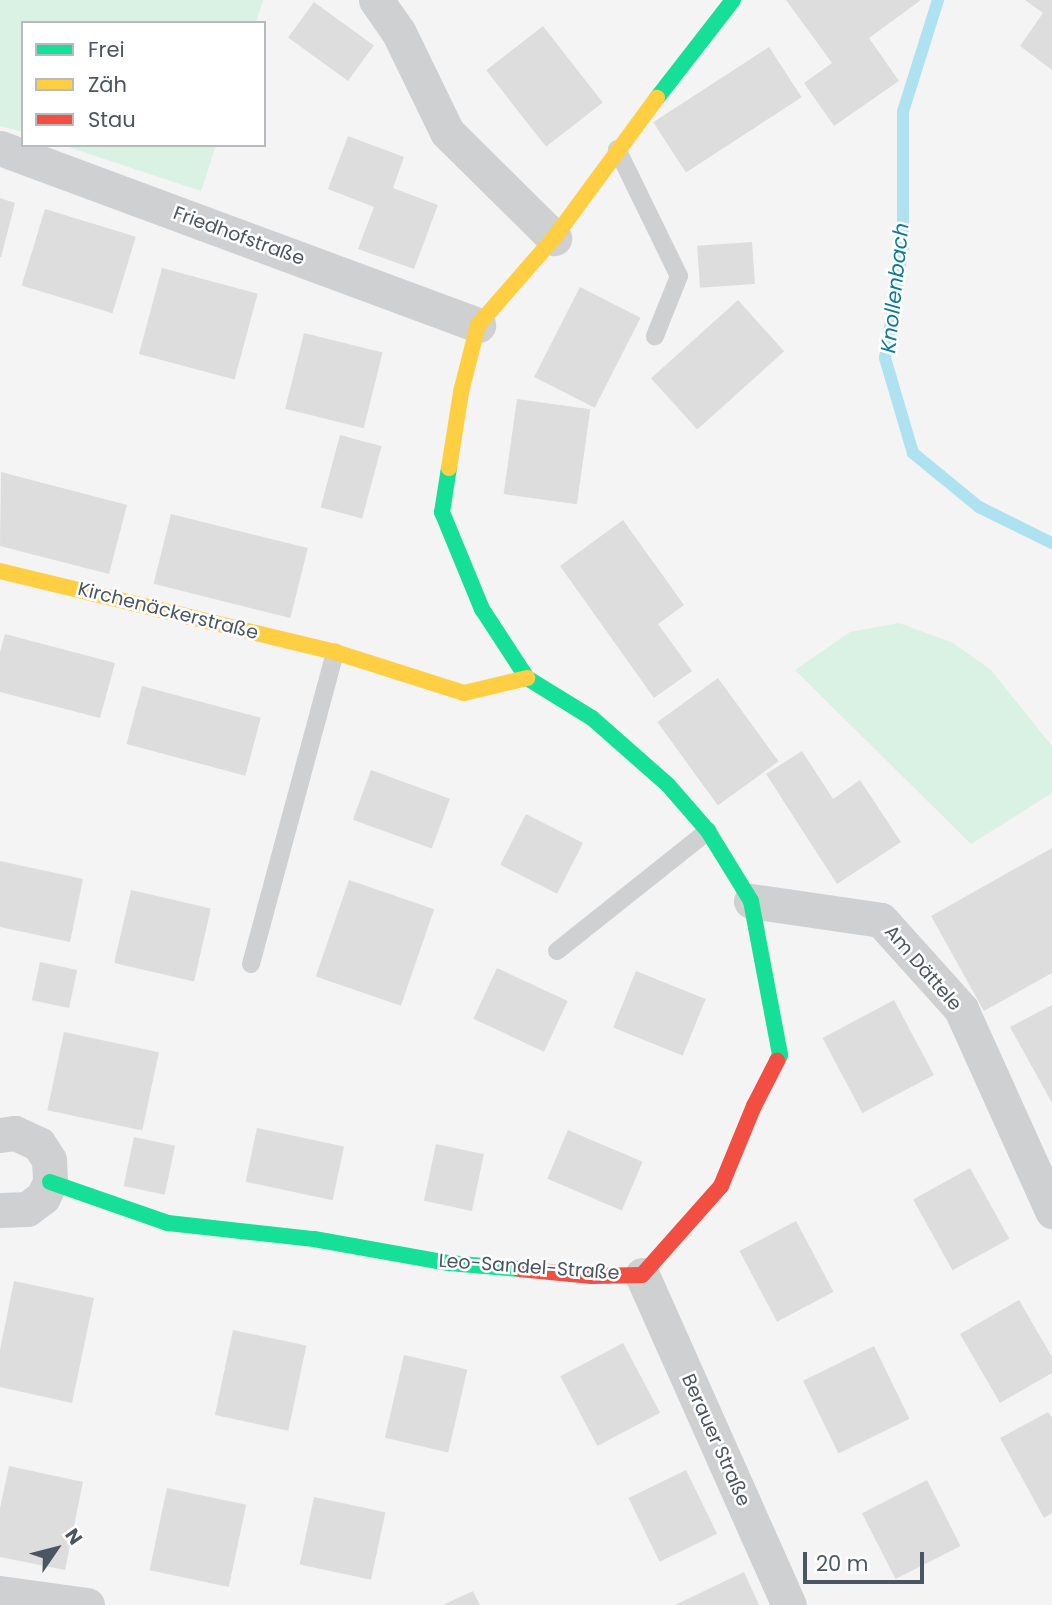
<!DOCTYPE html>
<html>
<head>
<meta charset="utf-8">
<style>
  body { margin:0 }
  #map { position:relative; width:1052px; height:1605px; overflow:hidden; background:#f4f4f4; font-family:Poppins,sans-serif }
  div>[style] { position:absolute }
  .green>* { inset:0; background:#d9f2e3 }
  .stream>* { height:12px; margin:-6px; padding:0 6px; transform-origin:6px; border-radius:6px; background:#aee2f0 }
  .building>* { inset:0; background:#ddddde; transform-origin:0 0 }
  .lane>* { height:18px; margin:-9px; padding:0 9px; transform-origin:9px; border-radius:9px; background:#ced0d2 }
  .street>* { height:35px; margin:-17.5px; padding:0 17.5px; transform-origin:17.5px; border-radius:17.5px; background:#ced0d2 }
  .fast>* { height:16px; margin:-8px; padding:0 8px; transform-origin:8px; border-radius:8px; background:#16e098 }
  .slow>* { height:16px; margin:-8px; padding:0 8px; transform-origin:8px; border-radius:8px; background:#ffcf43 }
  .jam>* { height:16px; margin:-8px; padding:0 8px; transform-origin:8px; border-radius:8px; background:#f24e42 }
  span { translate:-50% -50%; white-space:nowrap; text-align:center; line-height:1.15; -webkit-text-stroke:5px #fff; paint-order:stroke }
  .street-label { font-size:19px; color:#4a5661 }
  .water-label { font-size:21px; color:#0c7c9b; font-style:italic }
  .legend { position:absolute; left:21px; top:21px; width:245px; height:126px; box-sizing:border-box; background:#fff; border:2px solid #b7bbc0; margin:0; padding:9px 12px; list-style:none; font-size:21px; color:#4a5661 }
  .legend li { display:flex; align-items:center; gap:14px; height:35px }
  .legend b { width:35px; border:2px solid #b7bbc0 }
  .north { position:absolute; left:21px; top:1514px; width:70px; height:70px; -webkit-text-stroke:5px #fff; paint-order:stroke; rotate:55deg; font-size:19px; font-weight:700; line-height:28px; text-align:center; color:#4a5661 }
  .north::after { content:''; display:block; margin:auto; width:24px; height:32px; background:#4a5661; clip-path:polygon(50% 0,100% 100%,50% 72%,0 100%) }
  .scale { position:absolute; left:803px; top:1552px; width:121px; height:32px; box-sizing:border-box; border:4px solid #4a5661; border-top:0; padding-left:9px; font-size:21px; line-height:24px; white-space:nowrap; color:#4a5661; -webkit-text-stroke:5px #fff; paint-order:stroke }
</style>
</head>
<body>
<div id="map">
  <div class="green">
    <i style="clip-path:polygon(0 0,263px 0,256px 23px,23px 23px,23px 132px,0 126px)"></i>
    <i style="clip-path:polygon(62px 145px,216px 145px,201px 191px)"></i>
    <i style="clip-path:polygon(899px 623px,953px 643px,991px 670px,1052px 746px,1052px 793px,971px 844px,795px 670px,850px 632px)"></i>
  </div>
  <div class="stream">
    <i style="left:938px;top:0;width:117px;rotate:107.4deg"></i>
    <i style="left:903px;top:112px;width:135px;rotate:90deg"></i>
    <i style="left:903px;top:247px;width:112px;rotate:99.2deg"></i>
    <i style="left:885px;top:358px;width:99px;rotate:73.6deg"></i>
    <i style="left:913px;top:453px;width:85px;rotate:39.3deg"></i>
    <i style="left:979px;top:507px;width:81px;rotate:26.3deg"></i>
  </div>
  <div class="building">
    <i style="clip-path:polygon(786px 0,921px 0,869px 38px,899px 81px,834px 126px,804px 83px,832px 63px)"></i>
    <i style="clip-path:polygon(1025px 0,1052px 0,1052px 70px,1020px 46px,1043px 13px)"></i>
    <i style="left:314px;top:2px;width:74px;height:44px;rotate:36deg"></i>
    <i style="left:543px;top:26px;width:97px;height:72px;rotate:52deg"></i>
    <i style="left:769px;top:47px;width:60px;height:138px;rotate:57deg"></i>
    <i style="clip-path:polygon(348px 136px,404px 157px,393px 188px,438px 205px,414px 269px,358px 249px,374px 207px,328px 189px)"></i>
    <i style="clip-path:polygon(0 198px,15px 203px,1px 257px,0 257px)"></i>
    <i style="left:45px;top:209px;width:95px;height:80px;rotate:17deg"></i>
    <i style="left:752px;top:242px;width:42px;height:55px;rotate:86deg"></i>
    <i style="left:162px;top:268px;width:99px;height:89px;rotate:15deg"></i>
    <i style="left:580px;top:287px;width:68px;height:101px;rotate:27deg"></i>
    <i style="left:738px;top:300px;width:69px;height:117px;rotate:48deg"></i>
    <i style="left:304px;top:333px;width:81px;height:78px;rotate:14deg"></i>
    <i style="left:517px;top:399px;width:74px;height:96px;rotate:8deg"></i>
    <i style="left:340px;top:435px;width:43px;height:75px;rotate:15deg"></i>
    <i style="clip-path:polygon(1px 472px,127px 505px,109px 574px,0 546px)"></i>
    <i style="left:171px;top:514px;width:141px;height:72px;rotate:14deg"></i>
    <i style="clip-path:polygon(623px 520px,684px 605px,658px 624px,692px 671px,654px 698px,560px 566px)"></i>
    <i style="clip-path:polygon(5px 634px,115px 663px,100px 718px,0 692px,0 652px)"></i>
    <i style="left:718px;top:678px;width:103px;height:75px;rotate:54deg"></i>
    <i style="left:142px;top:686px;width:123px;height:60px;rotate:15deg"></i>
    <i style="clip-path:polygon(802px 751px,833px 799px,860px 780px,901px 842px,837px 884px,766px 774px)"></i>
    <i style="left:371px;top:770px;width:84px;height:53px;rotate:20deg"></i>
    <i style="left:526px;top:814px;width:64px;height:57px;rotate:27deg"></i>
    <i style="clip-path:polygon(1052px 848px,1052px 973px,984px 1011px,931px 916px)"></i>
    <i style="clip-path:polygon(0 861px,83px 879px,70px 942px,0 927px)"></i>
    <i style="left:349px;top:880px;width:90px;height:102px;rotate:19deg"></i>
    <i style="left:131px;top:890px;width:82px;height:75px;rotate:13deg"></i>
    <i style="left:40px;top:962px;width:38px;height:39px;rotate:12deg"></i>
    <i style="left:497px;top:968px;width:78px;height:56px;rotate:25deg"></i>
    <i style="left:636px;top:971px;width:75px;height:61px;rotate:22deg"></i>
    <i style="left:894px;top:1000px;width:85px;height:81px;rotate:62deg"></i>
    <i style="clip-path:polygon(1052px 1005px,1052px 1103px,1010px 1027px)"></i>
    <i style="left:64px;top:1032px;width:97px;height:80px;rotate:12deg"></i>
    <i style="left:257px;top:1128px;width:89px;height:55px;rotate:12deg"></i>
    <i style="left:568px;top:1130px;width:81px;height:53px;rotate:23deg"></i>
    <i style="left:134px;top:1137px;width:42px;height:50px;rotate:12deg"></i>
    <i style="left:436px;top:1144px;width:49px;height:58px;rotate:12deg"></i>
    <i style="left:970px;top:1168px;width:81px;height:65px;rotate:61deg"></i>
    <i style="left:796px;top:1221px;width:80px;height:64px;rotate:62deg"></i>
    <i style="clip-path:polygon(14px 1281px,94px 1298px,72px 1403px,0 1387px,0 1350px)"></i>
    <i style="clip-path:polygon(1019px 1300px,1052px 1357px,1052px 1373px,1000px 1403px,960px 1334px)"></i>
    <i style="left:233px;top:1330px;width:75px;height:87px;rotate:12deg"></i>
    <i style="left:623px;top:1343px;width:79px;height:71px;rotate:62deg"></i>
    <i style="left:874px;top:1346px;width:81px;height:79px;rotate:64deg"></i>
    <i style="left:404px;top:1355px;width:65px;height:85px;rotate:13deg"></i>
    <i style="clip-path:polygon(1048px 1412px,1052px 1418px,1052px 1513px,1044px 1518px,1000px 1438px)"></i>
    <i style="clip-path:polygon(9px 1466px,83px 1482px,65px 1570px,0 1557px,0 1508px)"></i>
    <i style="left:686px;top:1470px;width:71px;height:64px;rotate:64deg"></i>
    <i style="left:927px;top:1480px;width:74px;height:73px;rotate:63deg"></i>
    <i style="left:167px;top:1488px;width:81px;height:84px;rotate:12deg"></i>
    <i style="left:314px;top:1497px;width:73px;height:69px;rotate:12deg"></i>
    <i style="clip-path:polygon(744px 1572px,759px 1605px,675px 1605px)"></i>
    <i style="clip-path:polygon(473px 1591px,480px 1605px,443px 1605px)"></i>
  </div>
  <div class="lane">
    <i style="left:617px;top:149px;width:141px;rotate:64deg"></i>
    <i style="left:679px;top:276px;width:65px;rotate:111.8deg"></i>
    <i style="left:557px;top:951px;width:193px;rotate:-38.5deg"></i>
    <i style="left:251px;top:964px;width:323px;rotate:-74.9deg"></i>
  </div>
  <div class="street">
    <i style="left:376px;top:0;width:38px;rotate:55deg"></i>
    <i style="left:398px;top:31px;width:112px;rotate:64.1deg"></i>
    <i style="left:447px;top:132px;width:151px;rotate:44.7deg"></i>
    <i style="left:0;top:148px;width:510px;rotate:20.32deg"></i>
    <i style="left:751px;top:901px;width:131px;rotate:8.3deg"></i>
    <i style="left:881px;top:920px;width:120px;rotate:48deg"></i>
    <i style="left:961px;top:1009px;width:222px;rotate:65.7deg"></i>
    <i style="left:0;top:1135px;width:15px;rotate:-8deg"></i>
    <i style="left:15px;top:1133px;width:26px;rotate:25deg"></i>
    <i style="left:39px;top:1144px;width:19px;rotate:58deg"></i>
    <i style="left:49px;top:1160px;width:22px;rotate:87deg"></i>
    <i style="left:50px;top:1182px;width:17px;rotate:115deg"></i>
    <i style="left:43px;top:1197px;width:20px;rotate:143deg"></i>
    <i style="left:27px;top:1209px;width:27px;rotate:178deg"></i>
    <i style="left:642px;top:1275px;width:361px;rotate:66deg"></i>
    <i style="left:0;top:1593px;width:88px;rotate:7.9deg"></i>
  </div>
  <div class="fast">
    <i style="left:657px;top:98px;width:124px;rotate:-52.2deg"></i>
    <i style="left:449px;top:468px;width:45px;rotate:99deg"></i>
    <i style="left:442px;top:512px;width:105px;rotate:67.6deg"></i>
    <i style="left:482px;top:609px;width:82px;rotate:56.9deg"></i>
    <i style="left:527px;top:678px;width:76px;rotate:31.6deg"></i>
    <i style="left:592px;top:718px;width:101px;rotate:41.4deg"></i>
    <i style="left:668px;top:785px;width:61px;rotate:49deg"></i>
    <i style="left:708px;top:831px;width:82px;rotate:58.4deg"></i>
    <i style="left:751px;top:901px;width:157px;rotate:79.3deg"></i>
    <i style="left:780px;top:1055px;width:7px;rotate:117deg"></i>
    <i style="left:50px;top:1182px;width:125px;rotate:19.2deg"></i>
    <i style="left:168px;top:1223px;width:147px;rotate:6.3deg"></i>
    <i style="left:314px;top:1239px;width:137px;rotate:10.1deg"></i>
    <i style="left:449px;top:1263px;width:70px;rotate:4.9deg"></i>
  </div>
  <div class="slow">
    <i style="left:449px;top:468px;width:77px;rotate:-81deg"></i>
    <i style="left:461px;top:392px;width:69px;rotate:-75.8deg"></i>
    <i style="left:478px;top:325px;width:116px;rotate:-48.9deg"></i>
    <i style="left:554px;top:238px;width:174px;rotate:-53.7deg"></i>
    <i style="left:0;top:571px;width:345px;rotate:13.6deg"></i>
    <i style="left:335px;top:652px;width:135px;rotate:17.6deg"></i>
    <i style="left:464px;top:693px;width:65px;rotate:-13.4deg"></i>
  </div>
  <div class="jam">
    <i style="left:519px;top:1269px;width:73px;rotate:5.5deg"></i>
    <i style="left:592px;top:1276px;width:50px;rotate:-1.1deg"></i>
    <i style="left:642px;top:1275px;width:119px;rotate:-48.4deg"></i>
    <i style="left:721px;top:1186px;width:87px;rotate:-67.6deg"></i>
    <i style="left:754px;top:1106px;width:51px;rotate:-62.9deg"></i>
  </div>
  <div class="street-label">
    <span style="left:239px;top:236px;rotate:20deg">Friedhofstraße</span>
    <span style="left:168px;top:611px;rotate:14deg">Kirchenäckerstraße</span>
    <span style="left:923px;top:968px;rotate:49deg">Am Dättele</span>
    <span style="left:529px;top:1267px;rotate:4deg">Leo-Sandel-Straße</span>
    <span style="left:716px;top:1440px;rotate:66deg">Berauer Straße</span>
  </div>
  <div class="water-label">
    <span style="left:895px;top:288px;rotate:-84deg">Knollenbach</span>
  </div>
  <ul class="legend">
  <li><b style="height:9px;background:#16e098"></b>Frei</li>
  <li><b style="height:9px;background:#ffcf43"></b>Zäh</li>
  <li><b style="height:9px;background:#f24e42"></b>Stau</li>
  </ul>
  <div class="north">N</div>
  <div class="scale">20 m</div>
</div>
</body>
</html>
